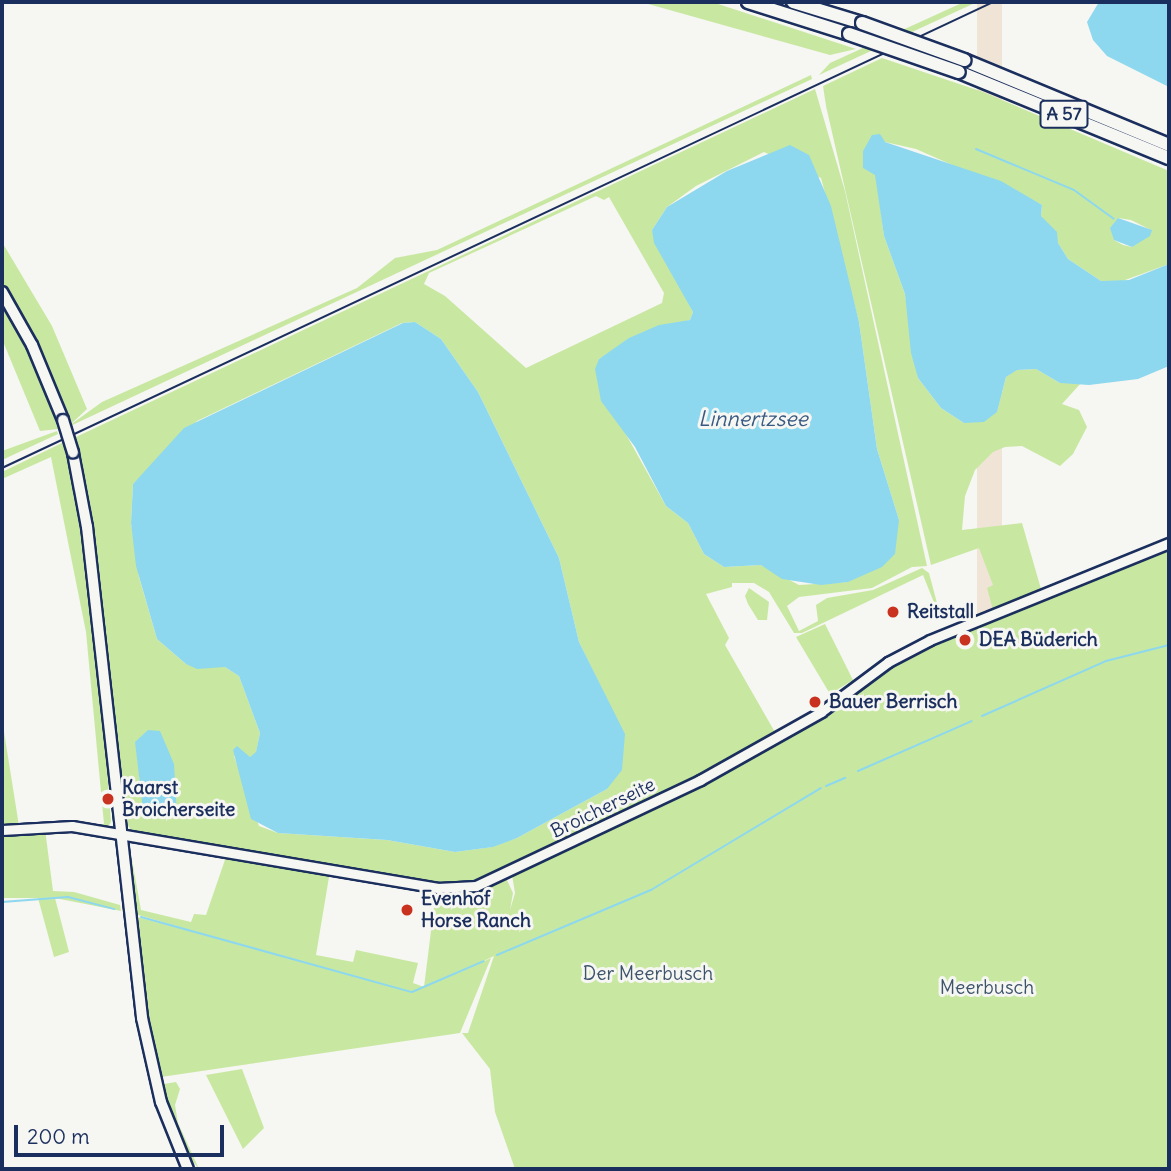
<!DOCTYPE html>
<html>
<head>
<meta charset="utf-8">
<style>
  body { margin:0 }
  #map { position:relative; width:1171px; height:1171px; overflow:hidden; background:#f6f6f2; font-family:Delius,sans-serif }
  div>[style] { position:absolute }
  .built>* { inset:0; background:#efe4d5; transform-origin:0 0 }
  .green>* { inset:0; background:#c8e8a1 }
  .water>* { inset:0; background:#8dd8ee }
  .stream>* { height:2px; margin:-1px; padding:0 1px; transform-origin:1px; border-radius:1px; background:#8dd8ee }
  .roads { filter:drop-shadow(2px 0 #1b2f5e) drop-shadow(-2px 0 #1b2f5e) drop-shadow(0 2px #1b2f5e) drop-shadow(0 -2px #1b2f5e) }
  .minor>* { height:9px; margin:-4.5px; padding:0 4.5px; transform-origin:4.5px; border-radius:4.5px; background:#f6f6f2 }
  .major>* { height:10px; margin:-5px; padding:0 5px; transform-origin:5px; border-radius:5px; background:#f6f6f2 }
  .highway>* { height:12px; margin:-6px; padding:0 6px; transform-origin:6px; border-radius:6px; background:#f6f6f2 }
  .rail>* { height:2px; margin:-1px; padding:0 1px; transform-origin:1px; border-radius:1px; background:#1b2f5e }
  .bridges { filter:drop-shadow(2px 0 #1b2f5e) drop-shadow(-2px 0 #1b2f5e) drop-shadow(0 2px #1b2f5e) drop-shadow(0 -2px #1b2f5e) }
  .major-bridge>* { height:10px; margin:-5px; padding:0 5px; transform-origin:5px; border-radius:5px; background:#f6f6f2 }
  .highway-bridge>* { height:12px; margin:-6px; padding:0 6px; transform-origin:6px; border-radius:6px; background:#f6f6f2 }
  .dots>* { width:19px; height:19px; translate:-50% -50%; box-sizing:border-box; border:4px solid #f6f6f2; border-radius:50% }
  span { translate:-50% -50%; white-space:nowrap; text-align:center; line-height:1.15; -webkit-text-stroke:6px #f6f6f2; paint-order:stroke }
  .shield-label span { padding:2px 5px; background:#f6f6f2; border:2px solid; border-radius:5px; -webkit-text-stroke-width:0 }
  .shield-label { font-size:18px; color:#1b2f5e; font-weight:700 }
  .poi-label { font-size:19px; color:#1b2f5e; font-weight:700 }
  .left { translate:0 -50%; text-align:left }
  .street-label { font-size:19px; color:#1b2f5e }
  .park-label { font-size:19px; color:#3e546b }
  .water-label { font-size:21px; color:#385982; font-style:italic }
  .frame { position:absolute; inset:0; border:4px solid #1b2f5e; pointer-events:none }
  .scale { position:absolute; left:14px; top:1125px; width:210px; height:32px; box-sizing:border-box; border:4px solid #1b2f5e; border-top:0; padding-left:9px; font-size:21px; line-height:24px; white-space:nowrap; color:#1b2f5e; -webkit-text-stroke:5px #f6f6f2; paint-order:stroke }
</style>
</head>
<body>
<div id="map">
  <div class="built">
    <i style="left:977px;top:2px;width:25px;height:1077px"></i>
  </div>
  <div class="green">
    <i style="clip-path:polygon(641px 2px,712px 2px,856px 49px,830px 55px)"></i>
    <i style="clip-path:polygon(964px 2px,977px 2px,819px 75px,830px 63px)"></i>
    <i style="clip-path:polygon(evenodd,882px 58px,983px 92px,1169px 171px,1169px 264px,1117px 283px,1101px 281px,1068px 259px,1041px 216px,1042px 205px,1020px 195px,916px 149px,885px 142px,871px 171px,876px 175px,884px 236px,905px 294px,918px 378px,941px 408px,964px 423px,997px 412px,1006px 377px,1016px 370px,1036px 369px,1060px 383px,1081px 383px,1062px 404px,1079px 410px,1087px 427px,1073px 454px,1060px 466px,1022px 446px,1005px 447px,993px 452px,975px 470px,965px 496px,962px 530px,1022px 523px,1041px 589px,993px 610px,987px 588px,993px 585px,979px 548px,931px 565px,826px 106px,823px 86px,882px 58px,1118px 218px,1131px 220px,1151px 230px,1132px 247px,1123px 245px,1114px 240px,1118px 218px)"></i>
    <i style="clip-path:polygon(811px 75px,812px 79px,66px 428px,102px 402px,357px 288px,395px 258px,437px 250px)"></i>
    <i style="clip-path:polygon(evenodd,815px 89px,845px 191px,927px 566px,912px 567px,872px 588px,799px 597px,787px 606px,799px 631px,818px 621px,816px 605px,827px 598px,873px 590px,922px 568px,929px 573px,941px 618px,921px 619px,937px 610px,923px 575px,802px 633px,794px 633px,769px 592px,754px 583px,732px 583px,732px 587px,706px 594px,729px 638px,725px 645px,776px 734px,697px 779px,472px 883px,437px 886px,132px 832px,126px 822px,92px 527px,76px 437px,815px 89px,764px 152px,821px 178px,859px 322px,877px 449px,899px 520px,848px 582px,799px 585px,761px 565px,724px 567px,704px 554px,688px 523px,666px 506px,623px 429px,599px 359px,641px 333px,690px 320px,693px 312px,652px 230px,667px 207px,696px 186px,764px 152px,815px 89px,596px 196px,604px 200px,609px 197px,664px 293px,662px 303px,526px 368px,445px 296px,424px 284px,429px 273px,596px 196px,815px 89px,415px 322px,441px 339px,478px 392px,559px 558px,579px 642px,624px 734px,607px 789px,517px 838px,492px 847px,455px 852px,387px 840px,278px 833px,259px 826px,234px 756px,249px 758px,256px 753px,260px 733px,239px 676px,225px 667px,186px 664px,157px 639px,139px 577px,131px 523px,133px 484px,197px 421px,402px 323px,415px 322px,815px 89px,174px 764px,172px 817px,147px 817px,139px 776px,174px 764px)"></i>
    <i style="clip-path:polygon(2px 242px,52px 326px,87px 409px,72px 423px,37px 341px,2px 281px)"></i>
    <i style="clip-path:polygon(2px 304px,40px 376px,58px 429px,40px 431px,2px 339px)"></i>
    <i style="clip-path:polygon(57px 431px,58px 434px,2px 460px,2px 451px)"></i>
    <i style="clip-path:polygon(64px 442px,82px 533px,105px 743px,111px 822px,107px 828px,74px 824px,104px 824px,86px 632px,51px 457px,2px 479px,2px 472px)"></i>
    <i style="clip-path:polygon(1169px 546px,1169px 1169px,515px 1169px,495px 1112px,490px 1069px,462px 1033px,468px 1033px,494px 956px,456px 974px,491px 958px,460px 1033px,161px 1077px,153px 1054px,139px 966px,137px 917px,207px 935px,135px 914px,130px 849px,141px 910px,191px 922px,194px 914px,206px 915px,227px 854px,330px 871px,316px 955px,353px 962px,356px 950px,418px 963px,413px 983px,424px 987px,436px 891px,462px 891px,506px 878px,513px 893px,510px 910px,515px 893px,512px 875px,700px 784px,833px 709px,886px 668px,929px 644px)"></i>
    <i style="clip-path:polygon(749px 588px,769px 602px,767px 620px,758px 620px,748px 604px,745px 596px)"></i>
    <i style="clip-path:polygon(825px 624px,853px 680px,830px 694px,796px 637px)"></i>
    <i style="clip-path:polygon(2px 719px,19px 826px,2px 828px)"></i>
    <i style="clip-path:polygon(45px 829px,53px 891px,74px 892px,120px 905px,121px 911px,55px 898px,69px 952px,54px 957px,38px 898px,2px 898px,2px 832px)"></i>
    <i style="clip-path:polygon(242px 1069px,264px 1128px,243px 1149px,206px 1075px)"></i>
    <i style="clip-path:polygon(176px 1082px,180px 1089px,175px 1105px,178px 1123px,199px 1169px,187px 1154px,167px 1101px,164px 1084px)"></i>
  </div>
  <div class="water">
    <i style="clip-path:polygon(1099px 2px,1169px 2px,1169px 87px,1107px 56px,1093px 40px,1087px 22px)"></i>
    <i style="clip-path:polygon(880px 134px,885px 142px,1001px 181px,1042px 205px,1041px 216px,1057px 232px,1058px 243px,1068px 259px,1101px 281px,1129px 280px,1169px 264px,1169px 366px,1138px 379px,1089px 385px,1060px 383px,1036px 369px,1017px 370px,1006px 377px,997px 412px,984px 422px,964px 423px,941px 408px,918px 378px,911px 353px,905px 294px,884px 236px,875px 175px,863px 168px,863px 151px,872px 135px)"></i>
    <i style="clip-path:polygon(790px 145px,809px 155px,831px 206px,859px 322px,877px 449px,899px 520px,895px 554px,882px 567px,848px 582px,821px 585px,782px 579px,761px 565px,724px 567px,704px 554px,688px 523px,666px 506px,635px 447px,601px 401px,595px 369px,599px 359px,629px 338px,659px 325px,690px 320px,693px 312px,654px 243px,652px 230px,667px 207px,727px 171px)"></i>
    <i style="clip-path:polygon(1118px 218px,1152px 230px,1150px 236px,1132px 247px,1114px 240px,1110px 228px)"></i>
    <i style="clip-path:polygon(415px 322px,441px 339px,478px 392px,559px 558px,579px 642px,625px 734px,622px 770px,607px 789px,517px 838px,493px 847px,455px 852px,387px 840px,278px 833px,251px 819px,233px 750px,237px 746px,250px 757px,256px 752px,260px 733px,239px 676px,225px 667px,197px 669px,186px 664px,157px 639px,136px 566px,131px 523px,133px 484px,184px 428px,403px 323px)"></i>
    <i style="clip-path:polygon(148px 730px,160px 731px,174px 764px,177px 813px,172px 817px,147px 818px,143px 810px,135px 742px)"></i>
  </div>
  <div class="stream">
    <i style="left:976px;top:149px;width:106px;rotate:22.7deg"></i>
    <i style="left:1074px;top:190px;width:49px;rotate:35.9deg"></i>
    <i style="left:982px;top:716px;width:136px;rotate:-23.9deg"></i>
    <i style="left:1106px;top:661px;width:65px;rotate:-14.3deg"></i>
    <i style="left:858px;top:771px;width:124px;rotate:-23.7deg"></i>
    <i style="left:826px;top:786px;width:21px;rotate:-23deg"></i>
    <i style="left:2px;top:902px;width:66px;rotate:-4.3deg"></i>
    <i style="left:68px;top:897px;width:48px;rotate:14.6deg"></i>
    <i style="left:141px;top:917px;width:281px;rotate:15.5deg"></i>
    <i style="left:412px;top:992px;width:78px;rotate:-23.3deg"></i>
    <i style="left:497px;top:955px;width:167px;rotate:-22.9deg"></i>
    <i style="left:651px;top:890px;width:198px;rotate:-31deg"></i>
  </div>
  <div class="roads">
    <div class="minor">
      <i style="left:2px;top:830px;width:70px;rotate:-3.3deg"></i>
      <i style="left:72px;top:826px;width:370px;rotate:9.6deg"></i>
      <i style="left:437px;top:888px;width:39px;rotate:-3deg"></i>
      <i style="left:476px;top:886px;width:248px;rotate:-25.3deg"></i>
      <i style="left:700px;top:780px;width:139px;rotate:-29.3deg"></i>
      <i style="left:821px;top:712px;width:84px;rotate:-36.7deg"></i>
      <i style="left:888px;top:662px;width:47px;rotate:-27.6deg"></i>
      <i style="left:930px;top:640px;width:258px;rotate:-22.1deg"></i>
    </div>
    <div class="major">
      <i style="left:2px;top:292px;width:61px;rotate:60.5deg"></i>
      <i style="left:32px;top:345px;width:81px;rotate:67.5deg"></i>
      <i style="left:73px;top:453px;width:75px;rotate:79.3deg"></i>
      <i style="left:87px;top:527px;width:494px;rotate:83.6deg"></i>
      <i style="left:142px;top:1018px;width:86px;rotate:77.3deg"></i>
      <i style="left:161px;top:1102px;width:72px;rotate:68.1deg"></i>
    </div>
    <div class="highway">
      <i style="left:748px;top:2px;width:106px;rotate:17.6deg"></i>
      <i style="left:793px;top:2px;width:72px;rotate:16.9deg"></i>
      <i style="left:964px;top:60px;width:222px;rotate:22.5deg"></i>
      <i style="left:959px;top:72px;width:227px;rotate:22.3deg"></i>
    </div>
  </div>
  <div class="rail">
    <i style="left:2px;top:468px;width:1095px;rotate:-25.18deg"></i>
  </div>
  <div class="bridges">
    <div class="major-bridge">
      <i style="left:63px;top:420px;width:34px;rotate:73deg"></i>
    </div>
    <div class="highway-bridge">
      <i style="left:862px;top:23px;width:109px;rotate:19.9deg"></i>
      <i style="left:849px;top:34px;width:116px;rotate:19.1deg"></i>
    </div>
  </div>
  <div class="dots">
    <i style="left:893px;top:612px;background:#c8321e"></i>
    <i style="left:965px;top:640px;background:#c8321e"></i>
    <i style="left:815px;top:702px;background:#c8321e"></i>
    <i style="left:108px;top:799px;background:#c8321e"></i>
    <i style="left:407px;top:910px;background:#c8321e"></i>
  </div>
  <div class="shield-label">
    <span style="left:1064px;top:114px">A 57</span>
  </div>
  <div class="poi-label">
    <span class="left" style="left:907px;top:612px">Reitstall</span>
    <span class="left" style="left:979px;top:640px">DEA Büderich</span>
    <span class="left" style="left:829px;top:702px">Bauer Berrisch</span>
    <span class="left" style="left:122px;top:799px">Kaarst<br>Broicherseite</span>
    <span class="left" style="left:421px;top:910px">Evenhof<br>Horse Ranch</span>
  </div>
  <div class="street-label">
    <span style="left:603px;top:808px;rotate:-26deg">Broicherseite</span>
  </div>
  <div class="park-label">
    <span style="left:648px;top:974px">Der Meerbusch</span>
    <span style="left:987px;top:988px">Meerbusch</span>
  </div>
  <div class="water-label">
    <span style="left:753px;top:419px">Linnertzsee</span>
  </div>
  <div class="frame"></div>
  <div class="scale">200 m</div>
</div>
</body>
</html>
